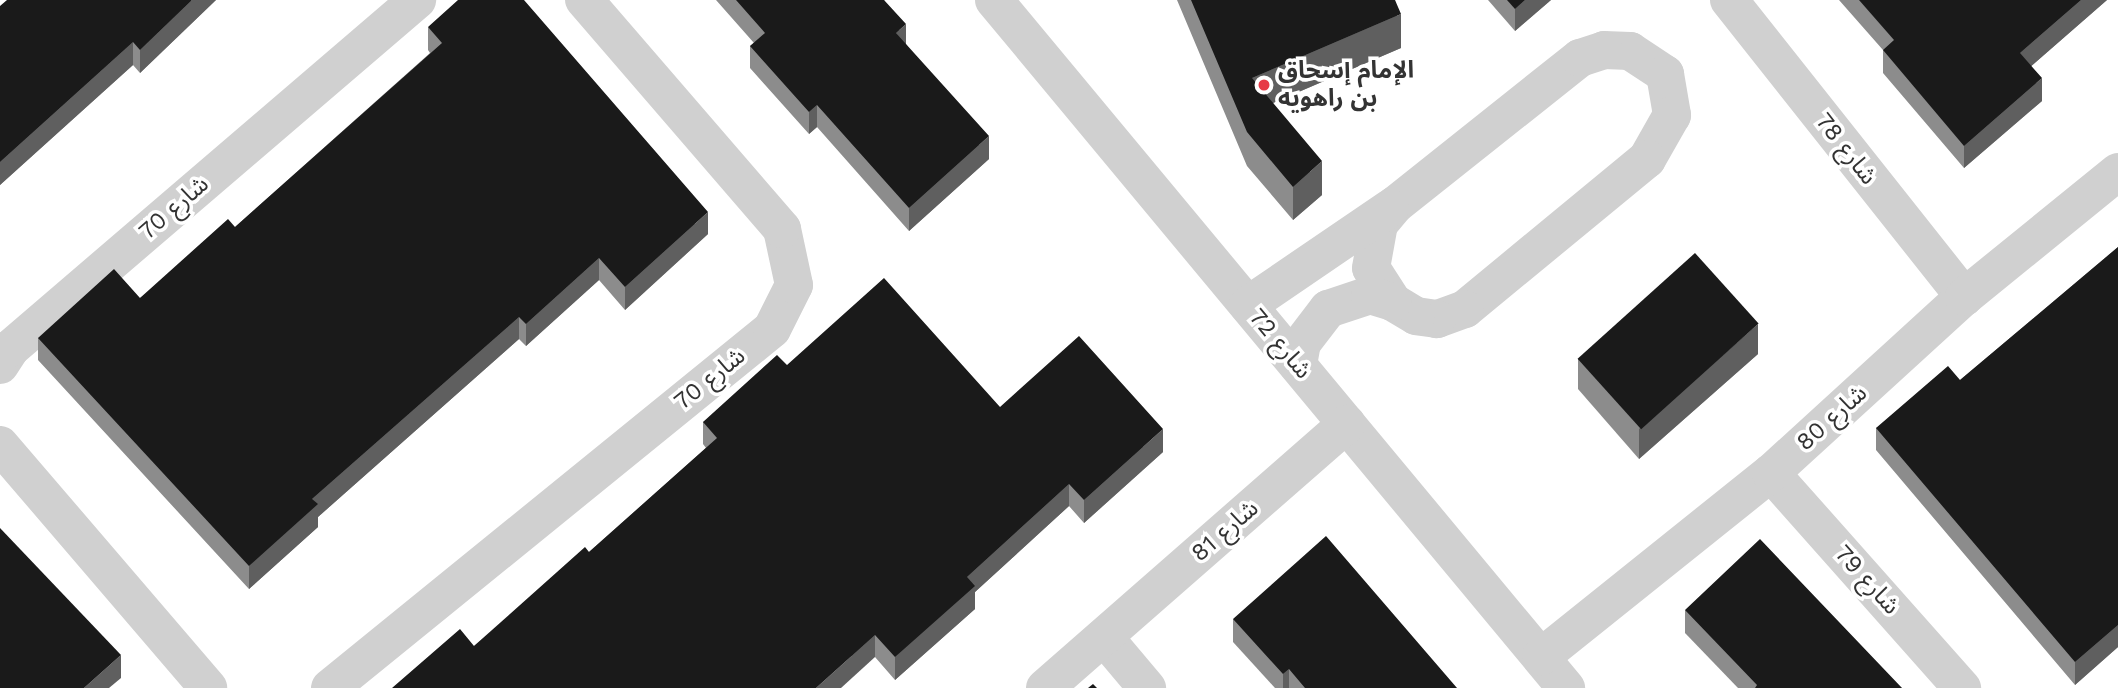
<!DOCTYPE html>
<html>
<head>
<meta charset="utf-8">
<style>
  body { margin:0 }
  #map { position:relative; width:2118px; height:688px; overflow:hidden; background:#fff; font-family:"Work Sans","Noto Sans Arabic",sans-serif }
  div>[style] { position:absolute }
  .minor>* { height:38px; margin:-19px; padding:0 19px; transform-origin:19px; border-radius:19px; background:#d0d0d0 }
  .wall>* { inset:0; background:#8c8c8c }
  .shaded-wall>* { inset:0; background:#5f5f5f }
  .building>* { inset:0; background:#1a1a1a; transform-origin:0 0 }
  .dots>* { width:19px; height:19px; translate:-50% -50%; box-sizing:border-box; border:4px solid #fff; border-radius:50% }
  span { translate:-50% -50%; white-space:nowrap; text-align:center; line-height:1.15; -webkit-text-stroke:7px #fff; paint-order:stroke }
  .poi-label { font-size:24px; color:#333; font-weight:700 }
  .left { translate:0 -50%; text-align:left }
  .street-label { font-size:24px; color:#333 }
</style>
</head>
<body>
<div id="map">
  <div class="minor">
    <i style="left:994px;top:0;width:895px;rotate:50.26deg"></i>
    <i style="left:1729px;top:0;width:379px;rotate:51.6deg"></i>
    <i style="left:1604px;top:50px;width:26px;rotate:2deg"></i>
    <i style="left:1630px;top:51px;width:42px;rotate:33.3deg"></i>
    <i style="left:1665px;top:74px;width:42px;rotate:80.3deg"></i>
    <i style="left:1672px;top:115px;width:51px;rotate:119.6deg"></i>
    <i style="left:1647px;top:159px;width:236px;rotate:140.5deg"></i>
    <i style="left:1465px;top:309px;width:30px;rotate:160deg"></i>
    <i style="left:1437px;top:319px;width:21px;rotate:-172deg"></i>
    <i style="left:1416px;top:316px;width:27px;rotate:-149deg"></i>
    <i style="left:1393px;top:302px;width:40px;rotate:-122.9deg"></i>
    <i style="left:1371px;top:268px;width:45px;rotate:-79.7deg"></i>
    <i style="left:1379px;top:224px;width:25px;rotate:-50deg"></i>
    <i style="left:1395px;top:205px;width:236px;rotate:-38.5deg"></i>
    <i style="left:1580px;top:58px;width:25px;rotate:-18deg"></i>
    <i style="left:1248px;top:305px;width:172px;rotate:-34.3deg"></i>
    <i style="left:0;top:365px;width:20px;rotate:-57deg"></i>
    <i style="left:11px;top:348px;width:535px;rotate:-40.6deg"></i>
    <i style="left:1298px;top:365px;width:22px;rotate:-80deg"></i>
    <i style="left:1302px;top:343px;width:43px;rotate:-52.6deg"></i>
    <i style="left:1328px;top:309px;width:44px;rotate:-18.4deg"></i>
    <i style="left:1370px;top:295px;width:24px;rotate:17deg"></i>
    <i style="left:0;top:445px;width:320px;rotate:49.4deg"></i>
    <i style="left:1771px;top:473px;width:288px;rotate:48.4deg"></i>
    <i style="left:1104px;top:637px;width:67px;rotate:49.9deg"></i>
    <i style="left:1541px;top:657px;width:295px;rotate:-38.7deg"></i>
    <i style="left:1771px;top:473px;width:261px;rotate:-42.4deg"></i>
    <i style="left:1964px;top:297px;width:198px;rotate:-39.1deg"></i>
    <i style="left:330px;top:688px;width:569px;rotate:-39.08deg"></i>
    <i style="left:772px;top:329px;width:49px;rotate:-63.4deg"></i>
    <i style="left:794px;top:285px;width:57px;rotate:-102.1deg"></i>
    <i style="left:782px;top:229px;width:303px;rotate:-130.8deg"></i>
    <i style="left:1045px;top:688px;width:401px;rotate:-41.2deg"></i>
  </div>
  <div class="wall">
    <i style="clip-path:polygon(216px 0,140px 73px,133px 65px,0 185px,0 6px)"></i>
    <i style="clip-path:polygon(716px 0,884px 0,906px 44px,989px 159px,909px 231px,817px 127px,809px 134px,750px 68px,750px 46px,754px 43px)"></i>
    <i style="clip-path:polygon(1177px 0,1395px 0,1401px 48px,1273px 103px,1322px 195px,1293px 220px,1247px 166px)"></i>
    <i style="clip-path:polygon(1488px 0,1551px 0,1515px 31px)"></i>
    <i style="clip-path:polygon(1839px 0,2107px 0,2031px 66px,2042px 101px,1964px 168px,1883px 73px,1883px 50px)"></i>
    <i style="clip-path:polygon(428px 27px,708px 234px,625px 310px,599px 280px,526px 346px,519px 339px,318px 517px,318px 527px,249px 589px,38px 360px,38px 338px,140px 298px,235px 227px,430px 53px,428px 50px)"></i>
    <i style="clip-path:polygon(2118px 247px,2118px 647px,2075px 685px,1876px 450px,1876px 428px,1960px 380px)"></i>
    <i style="clip-path:polygon(1758px 354px,1639px 459px,1578px 389px,1578px 359px)"></i>
    <i style="clip-path:polygon(787px 365px,1000px 407px,1163px 452px,1084px 523px,1069px 506px,975px 592px,975px 609px,895px 680px,875px 657px,474px 646px,589px 552px,706px 448px,703px 444px,703px 422px)"></i>
    <i style="clip-path:polygon(1685px 610px,1902px 688px,1738px 688px,1685px 633px)"></i>
    <i style="clip-path:polygon(1233px 619px,1457px 688px,1275px 688px,1233px 642px)"></i>
  </div>
  <div class="shaded-wall">
    <i style="clip-path:polygon(192px 0,216px 0,140px 73px,140px 50px)"></i>
    <i style="clip-path:polygon(1525px 0,1551px 0,1515px 31px,1515px 9px)"></i>
    <i style="clip-path:polygon(2081px 0,2107px 0,2020px 76px,2020px 53px)"></i>
    <i style="clip-path:polygon(1401px 14px,1401px 48px,1252px 112px,1252px 78px)"></i>
    <i style="clip-path:polygon(906px 24px,906px 47px,896px 33px)"></i>
    <i style="clip-path:polygon(133px 42px,133px 65px,0 185px,0 162px)"></i>
    <i style="clip-path:polygon(2042px 78px,2042px 101px,1964px 168px,1964px 146px)"></i>
    <i style="clip-path:polygon(817px 105px,817px 127px,809px 134px,809px 112px)"></i>
    <i style="clip-path:polygon(989px 136px,989px 159px,909px 231px,909px 208px)"></i>
    <i style="clip-path:polygon(1322px 161px,1322px 195px,1293px 220px,1293px 187px)"></i>
    <i style="clip-path:polygon(708px 212px,708px 234px,625px 310px,625px 287px)"></i>
    <i style="clip-path:polygon(599px 258px,599px 280px,526px 346px,526px 324px)"></i>
    <i style="clip-path:polygon(519px 317px,519px 339px,318px 517px,318px 527px,249px 589px,249px 566px,312px 499px)"></i>
    <i style="clip-path:polygon(1758px 324px,1758px 354px,1639px 459px,1639px 429px)"></i>
    <i style="clip-path:polygon(1163px 429px,1163px 452px,1084px 523px,1084px 500px)"></i>
    <i style="clip-path:polygon(1069px 484px,1069px 506px,975px 592px,975px 609px,895px 680px,895px 657px,967px 577px)"></i>
    <i style="clip-path:polygon(2118px 625px,2118px 647px,2075px 685px,2075px 662px)"></i>
    <i style="clip-path:polygon(875px 635px,875px 657px,841px 688px,816px 688px)"></i>
    <i style="clip-path:polygon(121px 655px,121px 678px,109px 688px,84px 688px)"></i>
    <i style="clip-path:polygon(1289px 669px,1289px 688px,1283px 688px,1283px 674px)"></i>
  </div>
  <div class="building">
    <i style="clip-path:polygon(7px 0,192px 0,140px 50px,133px 42px,0 162px,0 6px)"></i>
    <i style="clip-path:polygon(458px 0,524px 0,708px 212px,625px 287px,599px 258px,526px 324px,519px 317px,312px 499px,318px 504px,249px 566px,38px 338px,114px 269px,140px 298px,228px 219px,235px 227px,442px 43px,428px 27px)"></i>
    <i style="clip-path:polygon(736px 0,884px 0,906px 24px,896px 33px,989px 136px,909px 208px,817px 105px,809px 112px,750px 46px,765px 33px)"></i>
    <i style="clip-path:polygon(1191px 0,1395px 0,1401px 14px,1252px 78px,1322px 161px,1293px 187px,1247px 132px)"></i>
    <i style="clip-path:polygon(1507px 0,1525px 0,1515px 9px)"></i>
    <i style="clip-path:polygon(1859px 0,2081px 0,2020px 53px,2042px 78px,1964px 146px,1883px 50px,1894px 40px)"></i>
    <i style="clip-path:polygon(2118px 247px,2118px 625px,2075px 662px,1876px 428px,1948px 366px,1960px 380px)"></i>
    <i style="left:1695px;top:253px;width:95px;height:158px;rotate:48deg"></i>
    <i style="clip-path:polygon(884px 278px,1000px 407px,1079px 336px,1163px 429px,1084px 500px,1069px 484px,967px 577px,975px 586px,895px 657px,875px 635px,816px 688px,392px 688px,460px 629px,474px 646px,585px 547px,589px 552px,717px 438px,703px 422px,777px 355px,787px 365px)"></i>
    <i style="clip-path:polygon(0 528px,121px 655px,84px 688px,0 688px)"></i>
    <i style="clip-path:polygon(1326px 536px,1457px 688px,1305px 688px,1289px 669px,1283px 674px,1233px 619px)"></i>
    <i style="clip-path:polygon(1760px 539px,1902px 688px,1755px 688px,1757px 685px,1685px 610px)"></i>
    <i style="clip-path:polygon(1093px 684px,1097px 688px,1088px 688px)"></i>
  </div>
  <div class="dots">
    <i style="left:1264px;top:85px;background:#e63946"></i>
  </div>
  <div class="poi-label">
    <span class="left" style="left:1278px;top:85px">الإمام إسحاق<br>بن راهويه</span>
  </div>
  <div class="street-label">
    <span style="left:1846px;top:149px;rotate:52deg">شارع 78</span>
    <span style="left:174px;top:208px;rotate:-41deg">شارع 70</span>
    <span style="left:1280px;top:344px;rotate:50deg">شارع 72</span>
    <span style="left:710px;top:379px;rotate:-39deg">شارع 70</span>
    <span style="left:1832px;top:418px;rotate:-42deg">شارع 80</span>
    <span style="left:1225px;top:531px;rotate:-41deg">شارع 81</span>
    <span style="left:1867px;top:580px;rotate:48deg">شارع 79</span>
  </div>
</div>
</body>
</html>
